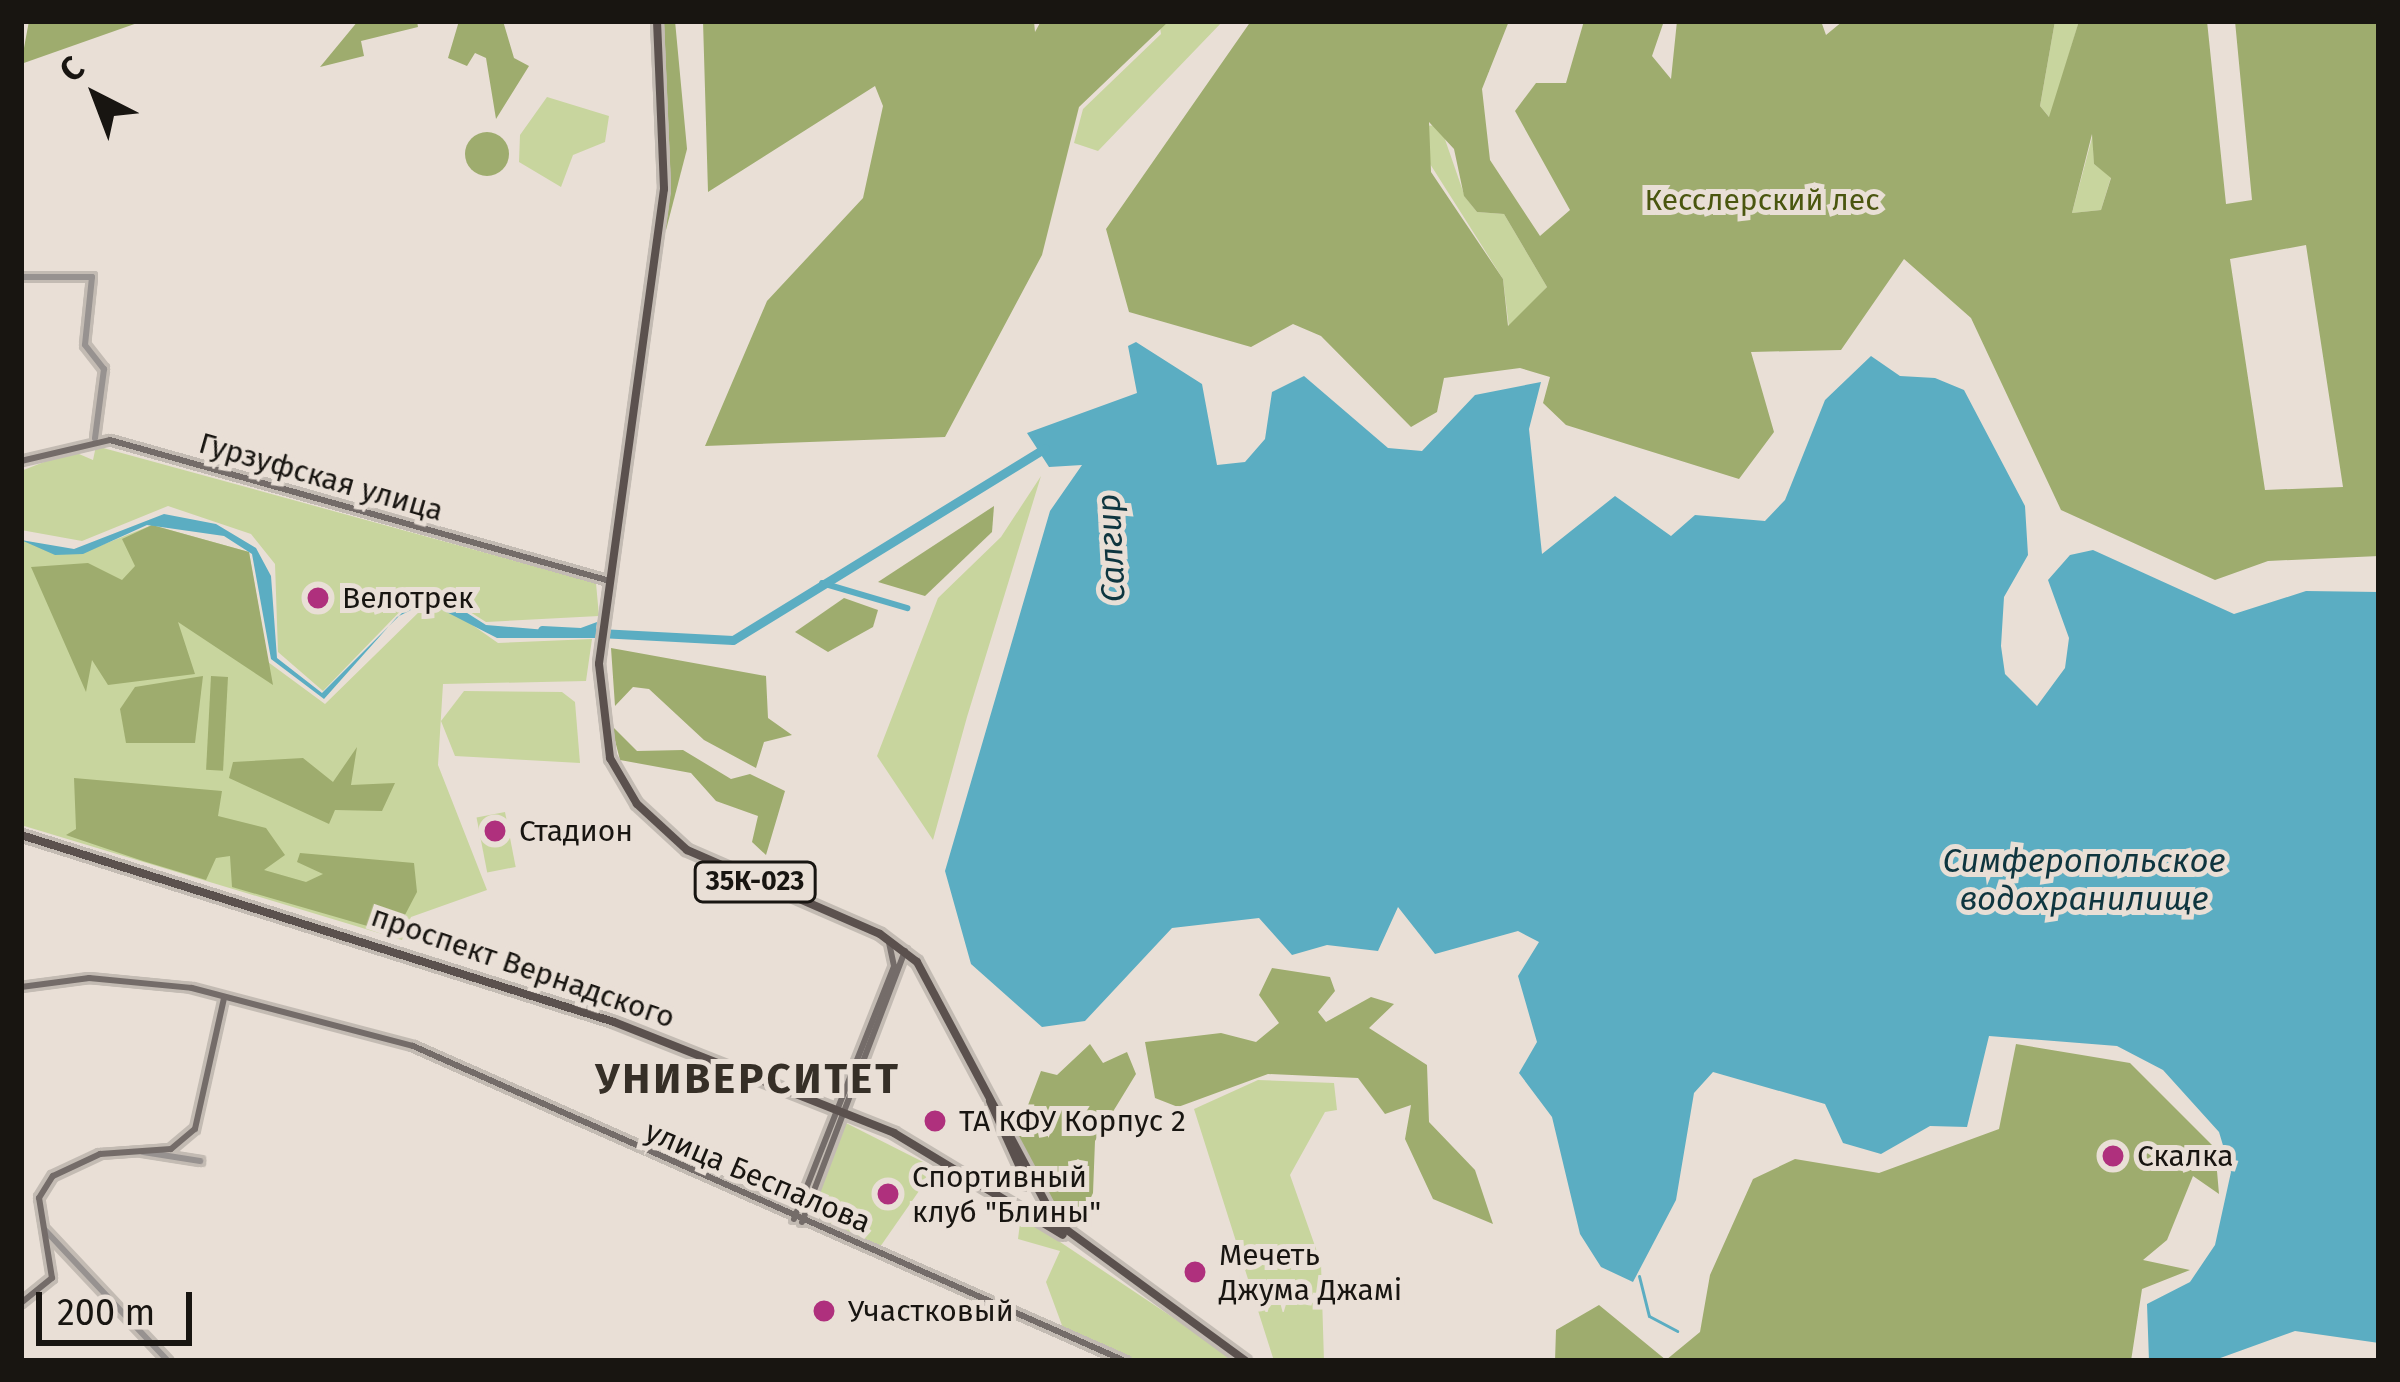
<!DOCTYPE html>
<html>
<head>
<meta charset="utf-8">
<style>
  body { margin:0 }
  #map { position:relative; width:2400px; height:1382px; overflow:hidden; background:#e9dfd6; font-family:"Fira Sans",sans-serif }
  div>[style] { position:absolute }
  .green>* { inset:0; background:#c8d59e; transform-origin:0 0 }
  .forest>* { inset:0; background:#9eac6e; transform-origin:0 0 }
  .round { border-radius:50% }
  .water>* { inset:0; background:#5badc2 }
  .stream>* { height:3px; margin:-1.5px; padding:0 1.5px; transform-origin:1.5px; border-radius:1.5px; background:#5badc2 }
  .canal>* { height:6px; margin:-3px; padding:0 3px; transform-origin:3px; border-radius:3px; background:#5badc2 }
  .river>* { height:9px; margin:-4.5px; padding:0 4.5px; transform-origin:4.5px; border-radius:4.5px; background:#5badc2 }
  .roads { filter:drop-shadow(3px 0 #c3bbb3) drop-shadow(-3px 0 #c3bbb3) drop-shadow(0 3px #c3bbb3) drop-shadow(0 -3px #c3bbb3) }
  .tertiary>* { height:6px; margin:-3px; padding:0 3px; transform-origin:3px; border-radius:3px; background:#979290 }
  .secondary>* { height:6px; margin:-3px; padding:0 3px; transform-origin:3px; border-radius:3px; background:#746c69 }
  .primary>* { height:8px; margin:-4px; padding:0 4px; transform-origin:4px; border-radius:4px; background:#5b514e }
  .dots>* { width:33px; height:33px; translate:-50% -50%; box-sizing:border-box; border:6px solid #e9dfd6; border-radius:50% }
  span { translate:-50% -50%; white-space:nowrap; text-align:center; line-height:1.15; -webkit-text-stroke:10px #e9dfd6; paint-order:stroke }
  .shield-label span { padding:3px 9px; background:#e9dfd6; border:3px solid; border-radius:9px; -webkit-text-stroke-width:0 }
  .shield-label { font-size:27px; color:#181511; font-weight:700 }
  .park-label { font-size:30px; color:#4a560f }
  .street-label { font-size:30px; color:#181511 }
  .poi-label { font-size:30px; color:#181511 }
  .left { translate:0 -50%; text-align:left }
  .water-label { font-size:33px; color:#0e353f; font-style:italic }
  .district-label { font-size:42px; color:#362f27; font-weight:700; letter-spacing:3px }
  .frame { position:absolute; inset:0; border:24px solid #181511; pointer-events:none }
  .north { position:absolute; left:36px; top:36px; width:120px; height:120px; -webkit-text-stroke:9px #e9dfd6; paint-order:stroke; rotate:318deg; font-size:33px; font-weight:700; line-height:48px; text-align:center; color:#181511 }
  .north::after { content:''; display:block; margin:auto; width:42px; height:54px; background:#181511; clip-path:polygon(50% 0,100% 100%,50% 72%,0 100%) }
  .scale { position:absolute; left:36px; top:1292px; width:156px; height:54px; box-sizing:border-box; border:6px solid #181511; border-top:0; padding-left:15px; font-size:36px; line-height:42px; white-space:nowrap; color:#181511; -webkit-text-stroke:9px #e9dfd6; paint-order:stroke }
</style>
</head>
<body>
<div id="map">
  <div class="green">
    <i style="clip-path:polygon(1159px 21px,1223px 21px,1098px 151px,1074px 143px,1083px 109px,1161px 34px)"></i>
    <i style="clip-path:polygon(2055px 21px,2079px 21px,2050px 118px,2040px 106px)"></i>
    <i style="clip-path:polygon(547px 97px,609px 116px,605px 142px,573px 155px,561px 187px,519px 162px,520px 135px)"></i>
    <i style="clip-path:polygon(1440px 125px,1465px 197px,1477px 212px,1504px 214px,1547px 287px,1509px 328px,1503px 279px,1425px 156px,1423px 126px)"></i>
    <i style="clip-path:polygon(2093px 134px,2094px 164px,2111px 177px,2101px 210px,2072px 213px)"></i>
    <i style="clip-path:polygon(96px 446px,596px 583px,599px 616px,486px 622px,446px 597px,414px 597px,323px 691px,278px 652px,275px 564px,251px 534px,168px 506px,82px 541px,21px 530px,21px 471px,72px 451px,93px 460px)"></i>
    <i style="clip-path:polygon(1041px 476px,967px 717px,933px 840px,877px 756px,938px 598px,1001px 537px)"></i>
    <i style="clip-path:polygon(152px 525px,249px 552px,268px 662px,325px 704px,422px 609px,451px 610px,498px 643px,592px 639px,586px 681px,443px 684px,438px 765px,487px 890px,411px 917px,402px 940px,21px 825px,21px 540px,82px 553px)"></i>
    <i style="clip-path:polygon(464px 691px,562px 692px,575px 702px,580px 763px,455px 756px,441px 721px)"></i>
    <i style="left:505px;top:812px;width:56px;height:29px;rotate:79deg"></i>
    <i style="clip-path:polygon(1258px 1080px,1334px 1083px,1337px 1110px,1325px 1112px,1290px 1175px,1321px 1263px,1324px 1361px,1274px 1361px,1194px 1109px)"></i>
    <i style="clip-path:polygon(846px 1123px,935px 1168px,880px 1247px,810px 1216px)"></i>
    <i style="clip-path:polygon(954px 1171px,1238px 1361px,1137px 1361px,1063px 1328px,1046px 1282px,1060px 1251px,1018px 1239px,1020px 1223px)"></i>
  </div>
  <div class="forest">
    <i style="clip-path:polygon(29px 21px,143px 21px,21px 64px)"></i>
    <i style="clip-path:polygon(358px 21px,417px 21px,418px 27px,361px 41px,364px 56px,320px 67px)"></i>
    <i style="clip-path:polygon(459px 21px,503px 21px,514px 58px,529px 66px,496px 119px,486px 58px,475px 53px,467px 66px,448px 58px)"></i>
    <i style="clip-path:polygon(662px 21px,675px 21px,687px 149px,666px 230px)"></i>
    <i style="clip-path:polygon(703px 21px,1034px 21px,1035px 32px,1041px 21px,1169px 21px,1079px 107px,1042px 255px,945px 437px,705px 446px,767px 301px,863px 198px,883px 106px,875px 86px,708px 192px)"></i>
    <i style="clip-path:polygon(evenodd,1251px 21px,1509px 21px,1482px 89px,1490px 160px,1540px 236px,1570px 210px,1515px 111px,1536px 83px,1566px 83px,1584px 21px,1664px 21px,1652px 56px,1671px 79px,1677px 21px,1821px 21px,1826px 35px,1843px 21px,2055px 21px,2040px 106px,2049px 117px,2079px 21px,2207px 21px,2226px 204px,2252px 200px,2235px 21px,2379px 21px,2379px 556px,2268px 561px,2215px 580px,2061px 510px,1971px 318px,1904px 259px,1841px 350px,1751px 352px,1774px 432px,1739px 479px,1566px 425px,1543px 403px,1550px 377px,1520px 368px,1444px 378px,1437px 412px,1411px 427px,1321px 336px,1293px 324px,1251px 347px,1129px 312px,1106px 229px,1251px 21px,1429px 122px,1454px 149px,1464px 196px,1477px 212px,1504px 214px,1547px 287px,1508px 326px,1503px 279px,1431px 172px,1429px 122px,1251px 21px,2092px 134px,2094px 164px,2111px 178px,2101px 210px,2072px 213px,2092px 134px,1251px 21px,2306px 245px,2343px 487px,2265px 490px,2230px 259px,2306px 245px)"></i>
    <i class="round" style="left:465px;top:132px;width:44px;height:44px"></i>
    <i style="clip-path:polygon(994px 506px,992px 532px,925px 596px,878px 582px)"></i>
    <i style="clip-path:polygon(152px 525px,249px 552px,273px 685px,178px 622px,195px 674px,108px 685px,92px 660px,86px 692px,31px 567px,88px 563px,122px 580px,135px 566px,122px 539px)"></i>
    <i style="clip-path:polygon(844px 598px,878px 610px,873px 627px,828px 652px,795px 632px)"></i>
    <i style="clip-path:polygon(611px 648px,766px 676px,768px 718px,792px 735px,764px 742px,756px 768px,704px 740px,649px 689px,633px 687px,615px 706px)"></i>
    <i style="clip-path:polygon(203px 676px,195px 743px,126px 743px,120px 709px,135px 687px)"></i>
    <i style="left:211px;top:676px;width:17px;height:94px;rotate:3deg"></i>
    <i style="clip-path:polygon(611px 725px,637px 751px,683px 750px,731px 779px,750px 774px,785px 791px,766px 855px,752px 842px,758px 816px,716px 801px,691px 773px,620px 760px)"></i>
    <i style="clip-path:polygon(357px 747px,351px 785px,395px 783px,382px 811px,335px 810px,329px 824px,229px 778px,233px 762px,303px 758px,333px 782px)"></i>
    <i style="clip-path:polygon(74px 778px,222px 791px,218px 816px,266px 828px,285px 855px,264px 870px,306px 882px,323px 874px,297px 862px,300px 853px,414px 863px,417px 892px,395px 934px,232px 887px,230px 856px,216px 858px,206px 880px,143px 861px,66px 835px,76px 829px)"></i>
    <i style="clip-path:polygon(1272px 968px,1330px 977px,1335px 991px,1318px 1012px,1326px 1022px,1371px 997px,1394px 1004px,1369px 1028px,1427px 1065px,1429px 1122px,1475px 1170px,1493px 1224px,1433px 1199px,1405px 1139px,1411px 1105px,1385px 1114px,1358px 1078px,1268px 1074px,1178px 1107px,1155px 1098px,1145px 1042px,1221px 1033px,1256px 1042px,1279px 1023px,1259px 995px)"></i>
    <i style="clip-path:polygon(1090px 1044px,1103px 1063px,1127px 1052px,1136px 1074px,1095px 1141px,1093px 1193px,1077px 1227px,1043px 1192px,1017px 1134px,1041px 1071px,1057px 1075px)"></i>
    <i style="clip-path:polygon(2016px 1044px,2130px 1063px,2215px 1148px,2219px 1194px,2193px 1176px,2167px 1240px,2143px 1260px,2190px 1270px,2142px 1289px,2131px 1361px,1555px 1361px,1556px 1330px,1599px 1305px,1666px 1360px,1700px 1332px,1710px 1275px,1753px 1179px,1795px 1159px,1879px 1173px,1999px 1129px)"></i>
  </div>
  <div class="water">
    <i style="clip-path:polygon(1136px 342px,1202px 384px,1217px 465px,1245px 462px,1265px 439px,1272px 392px,1304px 376px,1388px 448px,1422px 451px,1475px 395px,1541px 382px,1529px 429px,1542px 554px,1615px 496px,1671px 536px,1695px 515px,1765px 521px,1785px 500px,1825px 400px,1871px 356px,1900px 376px,1935px 378px,1964px 390px,2025px 506px,2028px 555px,2004px 597px,2001px 646px,2005px 674px,2037px 706px,2065px 668px,2069px 638px,2048px 580px,2070px 555px,2093px 550px,2234px 614px,2306px 591px,2379px 592px,2379px 1343px,2295px 1331px,2212px 1361px,2149px 1361px,2147px 1304px,2190px 1282px,2215px 1245px,2231px 1172px,2219px 1132px,2163px 1070px,2117px 1046px,1989px 1036px,1967px 1127px,1930px 1126px,1881px 1154px,1843px 1143px,1825px 1104px,1713px 1072px,1694px 1093px,1676px 1200px,1633px 1282px,1601px 1267px,1580px 1234px,1552px 1117px,1519px 1073px,1537px 1042px,1518px 976px,1539px 942px,1518px 931px,1435px 954px,1398px 907px,1378px 951px,1327px 945px,1292px 955px,1259px 918px,1172px 928px,1085px 1021px,1042px 1027px,971px 964px,945px 871px,1050px 511px,1082px 465px,1049px 467px,1027px 433px,1137px 393px,1128px 346px)"></i>
    <i style="clip-path:polygon(164px 514px,216px 524px,256px 548px,271px 576px,277px 658px,322px 693px,417px 598px,442px 597px,486px 625px,570px 632px,597px 622px,595px 638px,497px 638px,427px 602px,397px 617px,324px 699px,271px 659px,252px 554px,224px 536px,147px 525px,83px 554px,55px 555px,21px 540px,74px 549px)"></i>
  </div>
  <div class="stream">
    <i style="left:1639px;top:1276px;width:41px;rotate:76deg"></i>
    <i style="left:1649px;top:1316px;width:32px;rotate:28deg"></i>
  </div>
  <div class="canal">
    <i style="left:822px;top:583px;width:89px;rotate:16.4deg"></i>
  </div>
  <div class="river">
    <i style="left:542px;top:630px;width:191px;rotate:3deg"></i>
    <i style="left:733px;top:640px;width:366px;rotate:-31.6deg"></i>
  </div>
  <div class="roads">
    <div class="tertiary">
      <i style="left:21px;top:277px;width:71px"></i>
      <i style="left:92px;top:277px;width:68px;rotate:95.9deg"></i>
      <i style="left:85px;top:345px;width:31px;rotate:52deg"></i>
      <i style="left:104px;top:369px;width:70px;rotate:97.4deg"></i>
      <i style="left:143px;top:1152px;width:58px;rotate:9deg"></i>
      <i style="left:45px;top:1230px;width:180px;rotate:46.8deg"></i>
    </div>
    <div class="secondary">
      <i style="left:21px;top:461px;width:91px;rotate:-13.3deg"></i>
      <i style="left:110px;top:440px;width:520px;rotate:15.75deg"></i>
      <i style="left:21px;top:987px;width:69px;rotate:-7.5deg"></i>
      <i style="left:89px;top:978px;width:103px;rotate:5.5deg"></i>
      <i style="left:192px;top:988px;width:228px;rotate:14.7deg"></i>
      <i style="left:413px;top:1046px;width:779px;rotate:23.87deg"></i>
      <i style="left:794px;top:1219px;width:272px;rotate:-68.4deg"></i>
      <i style="left:894px;top:966px;width:25px;rotate:-102deg"></i>
      <i style="left:802px;top:1222px;width:290px;rotate:-69.2deg"></i>
      <i style="left:21px;top:1303px;width:40px;rotate:-39deg"></i>
      <i style="left:52px;top:1278px;width:81px;rotate:-99.2deg"></i>
      <i style="left:39px;top:1198px;width:26px;rotate:-58deg"></i>
      <i style="left:53px;top:1176px;width:52px;rotate:-25.1deg"></i>
      <i style="left:100px;top:1154px;width:71px;rotate:-4deg"></i>
      <i style="left:171px;top:1149px;width:31px;rotate:-40deg"></i>
      <i style="left:195px;top:1129px;width:134px;rotate:-77.5deg"></i>
    </div>
    <div class="primary">
      <i style="left:657px;top:21px;width:168px;rotate:87.6deg"></i>
      <i style="left:664px;top:189px;width:479px;rotate:97.8deg"></i>
      <i style="left:599px;top:664px;width:95px;rotate:83.3deg"></i>
      <i style="left:610px;top:758px;width:53px;rotate:59.6deg"></i>
      <i style="left:637px;top:804px;width:68px;rotate:42.6deg"></i>
      <i style="left:687px;top:850px;width:210px;rotate:23.5deg"></i>
      <i style="left:880px;top:934px;width:46px;rotate:37.1deg"></i>
      <i style="left:917px;top:962px;width:295px;rotate:61.9deg"></i>
      <i style="left:1056px;top:1222px;width:235px;rotate:36.2deg"></i>
      <i style="left:21px;top:835px;width:622px;rotate:17.5deg"></i>
      <i style="left:614px;top:1022px;width:301px;rotate:21.6deg"></i>
      <i style="left:894px;top:1133px;width:197px;rotate:31.1deg"></i>
      <i style="left:990px;top:1101px;width:92px;rotate:65.7deg"></i>
    </div>
  </div>
  <div class="dots">
    <i style="left:318px;top:598px;background:#af307d"></i>
    <i style="left:495px;top:831px;background:#af307d"></i>
    <i style="left:935px;top:1121px;background:#af307d"></i>
    <i style="left:2113px;top:1156px;background:#af307d"></i>
    <i style="left:888px;top:1194px;background:#af307d"></i>
    <i style="left:1195px;top:1272px;background:#af307d"></i>
    <i style="left:824px;top:1311px;background:#af307d"></i>
  </div>
  <div class="shield-label">
    <span style="left:755px;top:882px">35К-023</span>
  </div>
  <div class="park-label">
    <span style="left:1762px;top:200px">Кесслерский лес</span>
  </div>
  <div class="street-label">
    <span style="left:321px;top:477px;rotate:16deg">Гурзуфская улица</span>
    <span style="left:523px;top:967px;rotate:19deg">проспект Вернадского</span>
    <span style="left:758px;top:1177px;rotate:23deg">улица Беспалова</span>
  </div>
  <div class="poi-label">
    <span class="left" style="left:342px;top:598px">Велотрек</span>
    <span class="left" style="left:519px;top:831px">Стадион</span>
    <span class="left" style="left:959px;top:1121px">ТА КФУ Корпус 2</span>
    <span class="left" style="left:2137px;top:1156px">Скалка</span>
    <span class="left" style="left:912px;top:1194px">Спортивный<br>клуб "Блины"</span>
    <span class="left" style="left:1219px;top:1272px">Мечеть<br>Джума Джамі</span>
    <span class="left" style="left:848px;top:1311px">Участковый</span>
  </div>
  <div class="water-label">
    <span style="left:1112px;top:548px;rotate:-93deg">Салгир</span>
    <span style="left:2084px;top:881px">Симферопольское<br>водохранилище</span>
  </div>
  <div class="district-label">
    <span style="left:748px;top:1079px">УНИВЕРСИТЕТ</span>
  </div>
  <div class="frame"></div>
  <div class="north">С</div>
  <div class="scale">200 m</div>
</div>
</body>
</html>
